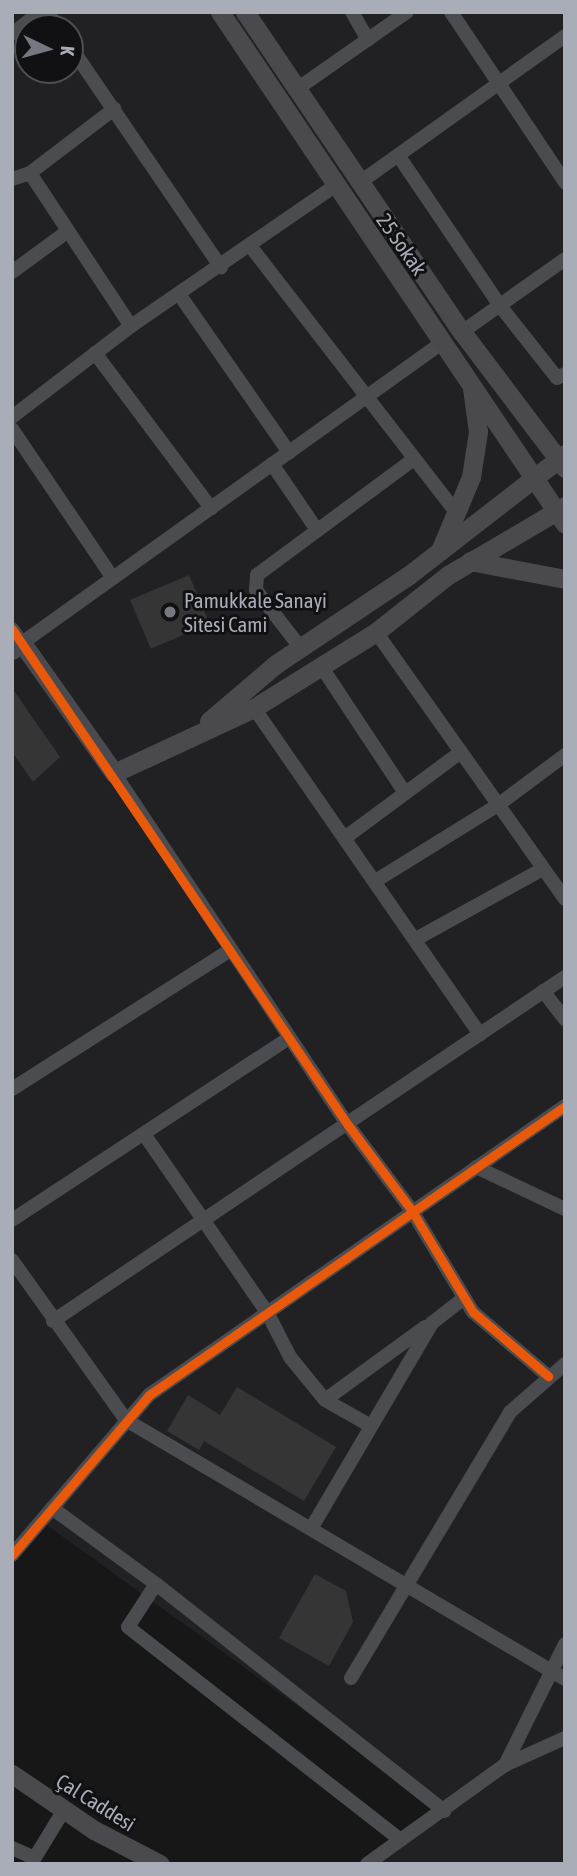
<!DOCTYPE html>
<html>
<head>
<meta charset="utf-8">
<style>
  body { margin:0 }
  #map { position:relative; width:577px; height:1876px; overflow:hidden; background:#171717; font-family:"Asap Condensed",sans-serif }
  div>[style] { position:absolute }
  .built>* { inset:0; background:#212123 }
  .building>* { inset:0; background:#353536; transform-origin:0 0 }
  .street>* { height:14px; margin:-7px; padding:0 7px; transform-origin:7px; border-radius:7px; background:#4b4c50 }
  .secondary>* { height:19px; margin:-9.5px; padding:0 9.5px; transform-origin:9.5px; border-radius:9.5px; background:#4a4a4e }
  .cycleway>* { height:9px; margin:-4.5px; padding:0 4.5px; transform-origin:4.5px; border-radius:4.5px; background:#e8590c }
  .dots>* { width:19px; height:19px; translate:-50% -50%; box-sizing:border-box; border:4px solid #111113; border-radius:50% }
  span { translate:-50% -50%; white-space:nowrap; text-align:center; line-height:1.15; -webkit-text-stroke:6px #111113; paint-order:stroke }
  .street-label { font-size:21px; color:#a8adb8 }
  .poi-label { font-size:21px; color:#a8adb8 }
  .left { translate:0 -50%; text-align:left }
  .frame { position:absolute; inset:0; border:14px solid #a8adb8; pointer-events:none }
  .north { position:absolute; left:14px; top:14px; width:70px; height:70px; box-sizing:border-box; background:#111113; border:2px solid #4d4f55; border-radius:50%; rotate:95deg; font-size:19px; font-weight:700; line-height:28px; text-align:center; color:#a8adb8 }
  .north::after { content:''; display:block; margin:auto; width:24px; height:32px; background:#757880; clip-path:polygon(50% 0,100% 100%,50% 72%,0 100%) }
</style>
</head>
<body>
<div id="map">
  <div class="built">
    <i style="clip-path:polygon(evenodd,12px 12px,565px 12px,565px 1864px,367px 1864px,443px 1811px,41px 1521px,12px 1555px,12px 12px,28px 28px,70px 28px,70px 70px,28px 70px,28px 28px)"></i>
  </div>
  <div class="building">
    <i style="left:189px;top:575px;width:53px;height:64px;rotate:67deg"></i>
    <i style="clip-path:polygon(12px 688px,60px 757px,33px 782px,12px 752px)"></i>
    <i style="clip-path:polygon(237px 1387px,336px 1447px,304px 1501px,204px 1441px,199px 1450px,167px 1431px,188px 1395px,220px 1415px)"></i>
    <i style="clip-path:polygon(315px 1574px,346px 1591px,353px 1622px,329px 1666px,279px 1638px)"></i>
  </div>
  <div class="street">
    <i style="left:47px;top:12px;width:19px;rotate:55deg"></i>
    <i style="left:352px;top:12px;width:32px;rotate:60deg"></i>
    <i style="left:451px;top:12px;width:205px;rotate:56.2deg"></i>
    <i style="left:12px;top:34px;width:36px;rotate:-38deg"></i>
    <i style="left:70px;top:46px;width:268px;rotate:55.7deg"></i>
    <i style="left:297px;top:89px;width:134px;rotate:-35deg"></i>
    <i style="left:398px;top:155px;width:184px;rotate:55.9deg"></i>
    <i style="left:501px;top:307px;width:90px;rotate:51.7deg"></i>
    <i style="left:557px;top:378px;width:9px;rotate:-27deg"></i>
    <i style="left:30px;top:173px;width:183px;rotate:56.6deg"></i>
    <i style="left:12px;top:179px;width:19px;rotate:-18deg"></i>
    <i style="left:30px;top:173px;width:106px;rotate:-37.3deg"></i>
    <i style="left:359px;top:183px;width:253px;rotate:-35.5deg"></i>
    <i style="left:251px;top:247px;width:335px;rotate:52.3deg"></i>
    <i style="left:12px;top:272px;width:69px;rotate:-36.2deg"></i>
    <i style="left:179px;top:294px;width:193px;rotate:55.2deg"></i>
    <i style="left:462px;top:332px;width:126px;rotate:-35.3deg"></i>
    <i style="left:95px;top:353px;width:194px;rotate:53.2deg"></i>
    <i style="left:12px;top:417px;width:150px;rotate:-37.4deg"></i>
    <i style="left:131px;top:326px;width:245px;rotate:-34.5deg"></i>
    <i style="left:12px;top:429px;width:180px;rotate:55.9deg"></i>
    <i style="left:272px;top:464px;width:80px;rotate:55.7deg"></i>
    <i style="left:12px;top:629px;width:17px;rotate:54deg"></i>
    <i style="left:22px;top:643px;width:518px;rotate:-35.56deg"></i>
    <i style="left:376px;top:632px;width:327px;rotate:54.7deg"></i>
    <i style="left:300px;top:647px;width:72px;rotate:-127.7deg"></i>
    <i style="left:256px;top:590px;width:15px;rotate:-86deg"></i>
    <i style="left:257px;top:575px;width:195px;rotate:-36.5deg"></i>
    <i style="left:321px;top:666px;width:152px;rotate:56.5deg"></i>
    <i style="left:254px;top:708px;width:397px;rotate:55.3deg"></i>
    <i style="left:114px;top:773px;width:423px;rotate:56.4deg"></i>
    <i style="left:348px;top:1125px;width:107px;rotate:53.3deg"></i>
    <i style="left:412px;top:1211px;width:118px;rotate:58.9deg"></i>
    <i style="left:473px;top:1312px;width:99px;rotate:40.5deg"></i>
    <i style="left:346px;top:837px;width:143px;rotate:-36.5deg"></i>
    <i style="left:377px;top:880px;width:142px;rotate:-31.8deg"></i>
    <i style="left:498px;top:805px;width:84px;rotate:-36.7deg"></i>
    <i style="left:416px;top:939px;width:145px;rotate:-28.9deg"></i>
    <i style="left:543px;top:991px;width:36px;rotate:52deg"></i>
    <i style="left:12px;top:1089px;width:259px;rotate:-32.5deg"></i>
    <i style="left:144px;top:1134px;width:216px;rotate:55.4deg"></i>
    <i style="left:267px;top:1312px;width:51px;rotate:62.9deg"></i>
    <i style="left:290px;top:1357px;width:55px;rotate:50.9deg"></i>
    <i style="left:325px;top:1400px;width:51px;rotate:29.6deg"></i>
    <i style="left:476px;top:1167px;width:98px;rotate:25.3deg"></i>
    <i style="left:12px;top:1220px;width:331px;rotate:-33.3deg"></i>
    <i style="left:12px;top:1260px;width:196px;rotate:54.5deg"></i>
    <i style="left:126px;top:1420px;width:510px;rotate:30.54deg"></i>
    <i style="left:53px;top:1321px;width:617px;rotate:-33.9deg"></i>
    <i style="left:325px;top:1400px;width:124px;rotate:-36.1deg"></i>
    <i style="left:52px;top:1508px;width:129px;rotate:36.2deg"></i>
    <i style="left:156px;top:1584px;width:51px;rotate:123.1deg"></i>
    <i style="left:128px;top:1627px;width:346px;rotate:38deg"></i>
    <i style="left:312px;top:1527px;width:237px;rotate:-59.5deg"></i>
    <i style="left:432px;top:1323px;width:41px;rotate:-38deg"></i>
    <i style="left:12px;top:1555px;width:211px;rotate:-49.4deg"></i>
    <i style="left:149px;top:1395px;width:507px;rotate:-34.79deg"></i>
    <i style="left:156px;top:1584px;width:367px;rotate:38.2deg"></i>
    <i style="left:351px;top:1678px;width:310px;rotate:-59.1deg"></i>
    <i style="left:510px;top:1412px;width:73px;rotate:-41.1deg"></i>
    <i style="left:505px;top:1765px;width:66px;rotate:-24.2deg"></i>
    <i style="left:12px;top:1848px;width:24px;rotate:24deg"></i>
    <i style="left:31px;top:1864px;width:63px;rotate:-58.6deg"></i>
    <i style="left:367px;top:1864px;width:170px;rotate:-35.7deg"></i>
    <i style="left:505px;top:1765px;width:135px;rotate:-63.6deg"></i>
  </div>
  <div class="secondary">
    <i style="left:220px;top:12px;width:617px;rotate:56.03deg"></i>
    <i style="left:245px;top:12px;width:387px;rotate:55.9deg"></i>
    <i style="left:462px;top:332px;width:171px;rotate:52.9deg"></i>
    <i style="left:440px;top:551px;width:80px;rotate:-67.3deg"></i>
    <i style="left:471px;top:477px;width:46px;rotate:-81.2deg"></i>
    <i style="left:478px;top:432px;width:44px;rotate:-97.8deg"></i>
    <i style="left:470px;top:561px;width:97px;rotate:10.7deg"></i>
    <i style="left:12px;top:650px;width:12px;rotate:-35deg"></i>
    <i style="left:22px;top:643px;width:159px;rotate:54.7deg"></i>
    <i style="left:114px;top:773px;width:154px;rotate:-24.9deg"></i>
    <i style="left:254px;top:708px;width:144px;rotate:-31.9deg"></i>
    <i style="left:376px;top:632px;width:92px;rotate:-38.4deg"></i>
    <i style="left:448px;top:575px;width:136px;rotate:-30.5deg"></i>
    <i style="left:209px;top:721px;width:88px;rotate:-40.4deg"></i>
    <i style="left:276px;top:664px;width:160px;rotate:-33.8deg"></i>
    <i style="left:409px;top:575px;width:197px;rotate:-37.8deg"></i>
    <i style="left:12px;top:1774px;width:99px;rotate:34.3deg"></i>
    <i style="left:94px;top:1830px;width:74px;rotate:27.3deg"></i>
  </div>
  <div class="cycleway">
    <i style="left:12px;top:629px;width:599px;rotate:55.89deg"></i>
    <i style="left:348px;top:1125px;width:107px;rotate:53.3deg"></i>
    <i style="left:412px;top:1211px;width:118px;rotate:58.9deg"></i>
    <i style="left:473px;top:1312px;width:99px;rotate:40.5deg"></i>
    <i style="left:12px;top:1555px;width:211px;rotate:-49.4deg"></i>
    <i style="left:149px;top:1395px;width:507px;rotate:-34.79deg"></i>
  </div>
  <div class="dots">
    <i style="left:170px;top:612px;background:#757880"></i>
  </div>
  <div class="street-label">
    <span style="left:402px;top:244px;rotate:55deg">25 Sokak</span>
    <span style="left:96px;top:1802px;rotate:32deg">Çal Caddesi</span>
  </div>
  <div class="poi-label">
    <span class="left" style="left:184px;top:612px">Pamukkale Sanayi<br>Sitesi Cami</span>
  </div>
  <div class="frame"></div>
  <div class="north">K</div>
</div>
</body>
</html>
